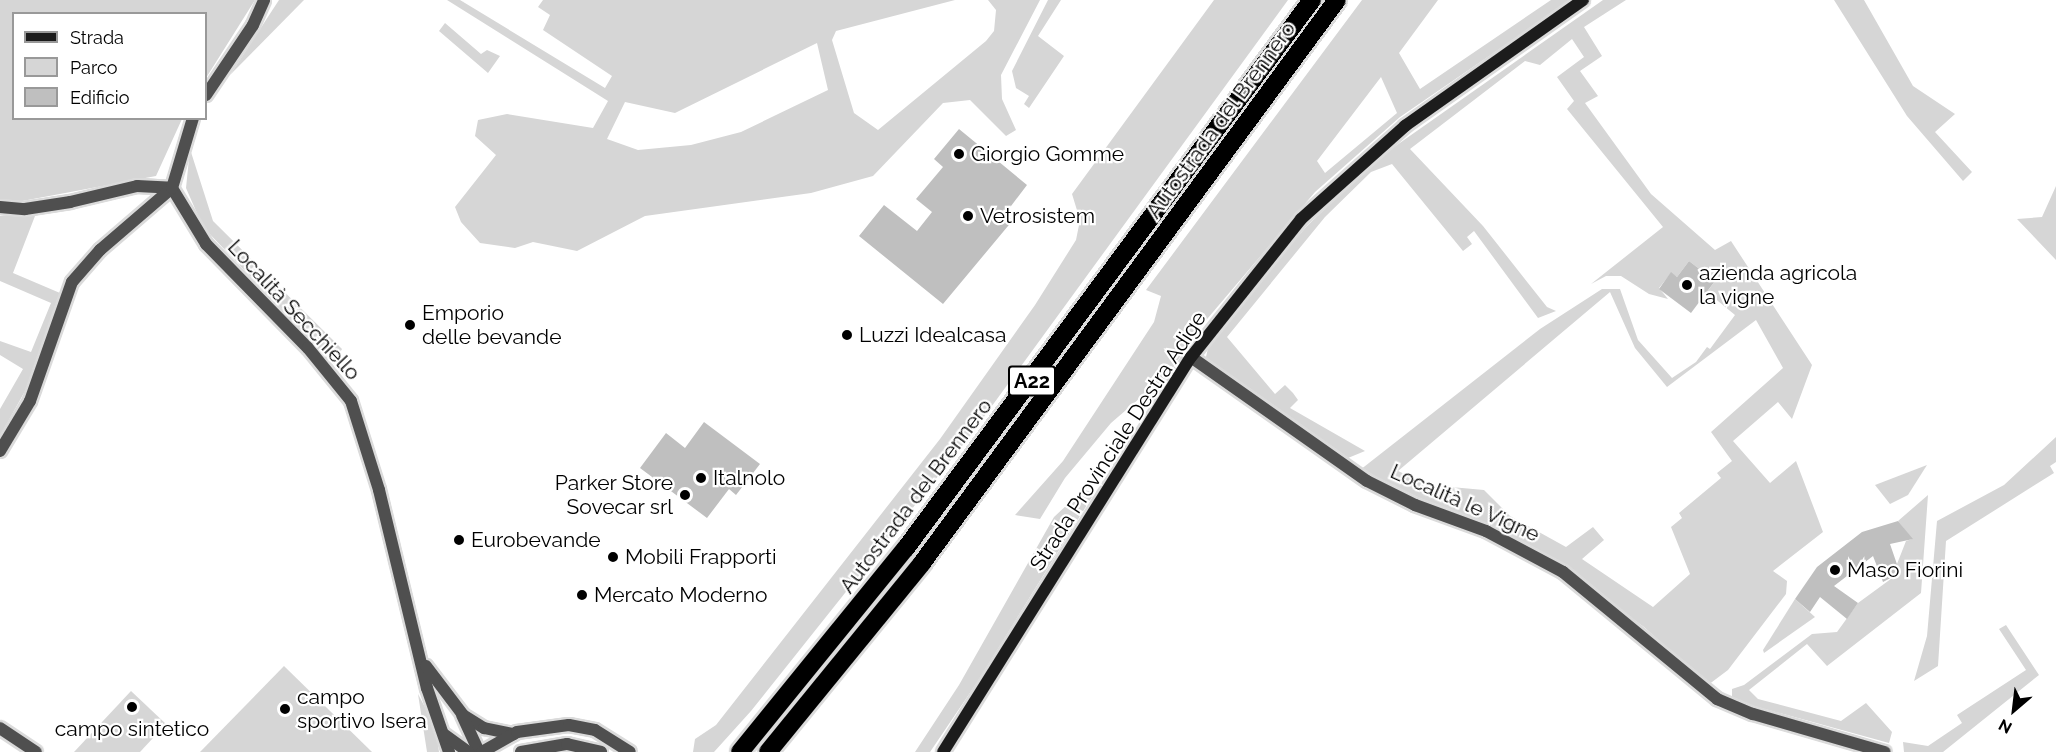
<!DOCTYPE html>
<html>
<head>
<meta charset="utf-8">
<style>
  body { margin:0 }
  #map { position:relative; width:2056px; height:752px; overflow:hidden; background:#fff; font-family:Raleway,sans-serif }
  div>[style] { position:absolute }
  .green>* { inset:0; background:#d6d6d6 }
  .building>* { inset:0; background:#bfbfbf }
  .roads { filter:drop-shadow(2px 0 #dbdbdb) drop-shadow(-2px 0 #dbdbdb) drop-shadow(0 2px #dbdbdb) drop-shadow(0 -2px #dbdbdb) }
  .minor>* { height:12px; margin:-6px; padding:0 6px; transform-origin:6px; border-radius:6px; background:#4f4f4f }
  .tertiary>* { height:12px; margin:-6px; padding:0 6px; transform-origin:6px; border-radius:6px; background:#4f4f4f }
  .secondary>* { height:12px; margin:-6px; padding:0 6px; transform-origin:6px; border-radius:6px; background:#1c1c1c }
  .motorway>* { height:18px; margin:-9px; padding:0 9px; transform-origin:9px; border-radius:9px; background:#000 }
  .dots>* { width:16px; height:16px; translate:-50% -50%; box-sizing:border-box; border:3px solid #fff; border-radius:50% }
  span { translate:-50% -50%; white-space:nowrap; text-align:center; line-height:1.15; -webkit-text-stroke:4.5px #fff; paint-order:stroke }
  .shield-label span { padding:2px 4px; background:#fff; border:2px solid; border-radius:4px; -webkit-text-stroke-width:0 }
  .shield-label { font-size:20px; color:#000; font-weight:700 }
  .street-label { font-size:21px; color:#000 }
  .poi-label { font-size:21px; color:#000 }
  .left { translate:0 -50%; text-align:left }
  .right { translate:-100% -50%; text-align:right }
  .legend { position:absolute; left:12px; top:12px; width:195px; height:108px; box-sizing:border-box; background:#fff; border:2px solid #999; margin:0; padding:8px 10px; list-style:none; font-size:18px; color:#000 }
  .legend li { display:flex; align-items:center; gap:12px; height:30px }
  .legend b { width:30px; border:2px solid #999 }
  .north { position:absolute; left:1984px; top:680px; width:60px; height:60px; -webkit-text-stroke:4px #fff; paint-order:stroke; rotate:208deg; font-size:16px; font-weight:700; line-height:24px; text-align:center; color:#000 }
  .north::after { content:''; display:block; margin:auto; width:21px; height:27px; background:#000; clip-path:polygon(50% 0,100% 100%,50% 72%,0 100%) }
</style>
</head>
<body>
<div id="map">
  <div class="green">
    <i style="clip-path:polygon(0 0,255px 0,206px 78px,206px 14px,14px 14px,14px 118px,182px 119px,156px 176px,17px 202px,0 201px)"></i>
    <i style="clip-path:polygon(279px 0,304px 0,230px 75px)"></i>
    <i style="clip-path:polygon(evenodd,447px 0,460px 0,605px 88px,612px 76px,543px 30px,550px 15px,538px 7px,543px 0,955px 0,836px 31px,832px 40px,854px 113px,878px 130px,986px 41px,994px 31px,996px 10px,988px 0,1040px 0,1001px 75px,1002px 99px,1016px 130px,1006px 136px,970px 100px,943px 103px,873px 176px,811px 193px,645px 216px,577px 251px,533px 242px,515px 248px,480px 243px,461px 222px,455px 207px,496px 155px,475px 136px,478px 120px,507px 114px,593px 128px,608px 101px,447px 0,817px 43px,828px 90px,741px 132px,691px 145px,638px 150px,607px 139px,625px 102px,675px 113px,817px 43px)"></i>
    <i style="clip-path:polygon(1048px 0,1061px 0,1038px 36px,1064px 56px,1029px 108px,1024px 104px,1029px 96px,1016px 88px,1012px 71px)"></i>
    <i style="clip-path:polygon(1214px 0,1288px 0,970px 436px,751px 711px,714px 752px,693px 752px,695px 739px,716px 725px,940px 439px,1035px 305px,1076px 240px,1080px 220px,1072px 194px)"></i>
    <i style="clip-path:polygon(evenodd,1362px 0,1438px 0,1399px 53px,1420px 89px,1551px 0,1571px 0,1400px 117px,1315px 192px,1196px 332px,1158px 391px,1140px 398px,1111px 423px,1065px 478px,1040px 519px,1015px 515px,1063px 461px,1154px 322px,1161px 296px,1146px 290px,1362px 0,1381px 77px,1397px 113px,1325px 173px,1317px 161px,1381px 77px)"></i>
    <i style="clip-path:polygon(evenodd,1603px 0,1626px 0,1584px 27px,1602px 56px,1580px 71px,1598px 96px,1585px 103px,1651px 194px,1715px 250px,1731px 241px,1812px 365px,1792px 419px,1778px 402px,1733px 441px,1770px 483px,1796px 461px,1823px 532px,1773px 571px,1787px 581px,1786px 594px,1728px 670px,1708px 685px,1644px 627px,1550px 559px,1360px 470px,1540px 329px,1602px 289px,1620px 289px,1638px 340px,1672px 378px,1696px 362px,1707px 347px,1710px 349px,1735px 315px,1707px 292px,1715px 281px,1689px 261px,1677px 277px,1671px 273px,1659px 288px,1668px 299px,1649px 294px,1621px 276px,1606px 276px,1591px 284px,1663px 227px,1567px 109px,1574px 101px,1557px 77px,1584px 57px,1572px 39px,1540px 65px,1525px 61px,1410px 149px,1483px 226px,1547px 307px,1556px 311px,1538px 318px,1474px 231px,1467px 237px,1472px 244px,1463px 251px,1392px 164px,1371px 172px,1325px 217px,1227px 337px,1275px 394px,1285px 385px,1293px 393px,1298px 400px,1290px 408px,1365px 451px,1348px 458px,1208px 363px,1206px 357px,1209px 344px,1256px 284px,1307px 226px,1377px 159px,1603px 0,1610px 292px,1635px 348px,1667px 387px,1756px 320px,1783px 368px,1711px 432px,1732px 461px,1717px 473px,1721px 478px,1679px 513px,1682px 518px,1671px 527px,1690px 574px,1653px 607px,1582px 559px,1604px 540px,1593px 527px,1566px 547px,1510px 516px,1484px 490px,1429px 485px,1398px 471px,1610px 292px)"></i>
    <i style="clip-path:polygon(1834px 0,1864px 0,1913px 86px,1955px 114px,1935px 132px,1972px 172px,1963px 181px,1907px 116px)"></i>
    <i style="clip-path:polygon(445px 23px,481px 54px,487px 50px,500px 56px,488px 73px,439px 31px)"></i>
    <i style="clip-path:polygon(190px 149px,213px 221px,342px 349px,334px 364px,203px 227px,186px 188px)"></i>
    <i style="clip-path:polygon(2056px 186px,2056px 260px,2017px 219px,2042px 217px)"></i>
    <i style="clip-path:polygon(0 216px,35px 216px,13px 273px,60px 293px,34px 375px,0 436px,0 409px,23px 369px,0 355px,0 341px,31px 352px,51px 303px,0 281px)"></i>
    <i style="clip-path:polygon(2056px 437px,2056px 462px,2050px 466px,2054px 473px,1946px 541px,1938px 666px,1914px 681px,1927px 636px,1937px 521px,2004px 485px)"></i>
    <i style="clip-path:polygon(1927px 465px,1908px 495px,1890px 504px,1875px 485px)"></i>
    <i style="clip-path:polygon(1083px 490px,1095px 492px,978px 681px,930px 752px,915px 752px,959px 685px,1054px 517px)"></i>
    <i style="clip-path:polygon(1928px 495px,1921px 593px,1827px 666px,1807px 644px,1749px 690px,1758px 699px,1841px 721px,1866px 703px,1892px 732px,1889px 743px,1732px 700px,1732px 689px,1744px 685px,1812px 634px,1837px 632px,1858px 603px,1899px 573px,1897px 564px,1906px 541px,1912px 539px,1898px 521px)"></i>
    <i style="clip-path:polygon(1795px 599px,1815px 617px,1764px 653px,1763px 650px)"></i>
    <i style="clip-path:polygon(2006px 625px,2039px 675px,1943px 752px,1904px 752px,1903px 742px,1928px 746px,1962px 723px,1957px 715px,2026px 670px,1999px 629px)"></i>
    <i style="clip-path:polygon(284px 666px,372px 752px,200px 752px)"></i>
    <i style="clip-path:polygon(131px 691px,166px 724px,140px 752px,74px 752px)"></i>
    <i style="clip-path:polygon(418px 694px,436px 728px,439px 752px,427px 752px)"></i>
  </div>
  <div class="building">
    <i style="clip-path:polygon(959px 129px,1027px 185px,1005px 214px,1013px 220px,943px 304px,859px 236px,884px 205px,917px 231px,932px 212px,916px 199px,943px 167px,934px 159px)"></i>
    <i style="clip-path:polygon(1689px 261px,1715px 281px,1691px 313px,1659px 289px,1671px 272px,1677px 277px)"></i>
    <i style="clip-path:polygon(704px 422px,760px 464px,736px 495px,729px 489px,707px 518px,640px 468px,666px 433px,685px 448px)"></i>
    <i style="clip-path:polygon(1898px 521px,1913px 539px,1890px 544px,1900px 573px,1883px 582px,1873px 556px,1834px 586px,1858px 603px,1847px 619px,1820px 597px,1810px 612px,1795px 599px,1817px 567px,1862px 532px)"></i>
  </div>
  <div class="roads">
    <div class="minor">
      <i style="left:206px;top:95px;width:84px;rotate:-56.1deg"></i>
      <i style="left:253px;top:25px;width:27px;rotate:-66deg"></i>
      <i style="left:172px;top:188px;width:66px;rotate:58.7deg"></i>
      <i style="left:206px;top:244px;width:146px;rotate:45.6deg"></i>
      <i style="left:308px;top:348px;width:68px;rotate:50.9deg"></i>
      <i style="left:351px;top:401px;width:93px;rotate:72.5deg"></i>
      <i style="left:379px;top:490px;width:204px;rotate:76.4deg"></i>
      <i style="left:427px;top:688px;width:68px;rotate:71deg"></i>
      <i style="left:0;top:207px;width:25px;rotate:5deg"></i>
      <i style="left:25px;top:209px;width:46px;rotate:-8.8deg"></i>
      <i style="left:70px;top:202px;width:69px;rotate:-13.4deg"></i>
      <i style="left:137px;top:186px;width:35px;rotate:3deg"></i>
      <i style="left:1191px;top:357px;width:215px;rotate:35.2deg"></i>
      <i style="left:1367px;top:481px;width:54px;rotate:26.6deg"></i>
      <i style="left:1415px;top:505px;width:76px;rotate:20.1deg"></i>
      <i style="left:1486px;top:531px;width:87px;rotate:28deg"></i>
      <i style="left:1563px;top:572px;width:200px;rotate:39.5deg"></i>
      <i style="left:1717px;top:699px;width:39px;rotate:23deg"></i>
      <i style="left:1753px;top:714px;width:137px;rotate:16.1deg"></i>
      <i style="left:0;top:451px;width:58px;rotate:-59deg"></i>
      <i style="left:30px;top:401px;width:126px;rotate:-70.6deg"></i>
      <i style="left:72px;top:282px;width:43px;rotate:-48.8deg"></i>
      <i style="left:100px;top:250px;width:95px;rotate:-40.7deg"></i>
      <i style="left:172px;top:188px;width:73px;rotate:-73.3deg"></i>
      <i style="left:426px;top:666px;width:61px;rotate:52.9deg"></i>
      <i style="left:463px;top:715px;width:25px;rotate:32deg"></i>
      <i style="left:484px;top:728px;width:30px;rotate:12deg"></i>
      <i style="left:462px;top:715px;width:41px;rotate:65.3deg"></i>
      <i style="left:0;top:728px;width:43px;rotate:33.7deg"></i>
      <i style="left:445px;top:735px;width:29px;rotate:36deg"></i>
    </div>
    <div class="tertiary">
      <i style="left:482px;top:752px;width:40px;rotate:-29.7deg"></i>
      <i style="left:517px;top:732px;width:52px;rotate:-7.7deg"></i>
      <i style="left:569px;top:725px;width:26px;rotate:11deg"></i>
      <i style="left:595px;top:730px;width:41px;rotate:32.2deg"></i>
      <i style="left:521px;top:752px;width:47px;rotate:-9.9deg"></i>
      <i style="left:567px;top:744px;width:35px;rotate:13deg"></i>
    </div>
    <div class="secondary">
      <i style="left:943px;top:752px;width:466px;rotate:-57.9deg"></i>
      <i style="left:1191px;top:357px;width:176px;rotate:-51.4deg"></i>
      <i style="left:1301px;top:219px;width:140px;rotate:-41.8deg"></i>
      <i style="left:1405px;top:126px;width:218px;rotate:-35.3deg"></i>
    </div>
    <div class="motorway">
      <i style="left:740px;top:752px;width:263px;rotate:-50.9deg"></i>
      <i style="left:906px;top:548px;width:682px;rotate:-53.47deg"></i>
      <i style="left:768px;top:752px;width:244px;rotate:-50.8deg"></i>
      <i style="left:922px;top:563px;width:699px;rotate:-53.61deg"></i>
    </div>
  </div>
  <div class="dots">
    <i style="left:959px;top:154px;background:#000"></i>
    <i style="left:968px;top:216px;background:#000"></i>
    <i style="left:1687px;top:285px;background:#000"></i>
    <i style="left:410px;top:325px;background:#000"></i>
    <i style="left:847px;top:335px;background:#000"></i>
    <i style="left:701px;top:478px;background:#000"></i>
    <i style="left:685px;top:495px;background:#000"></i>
    <i style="left:459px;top:540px;background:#000"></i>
    <i style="left:613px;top:557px;background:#000"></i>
    <i style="left:1835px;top:570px;background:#000"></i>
    <i style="left:582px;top:595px;background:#000"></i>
    <i style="left:132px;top:707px;background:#000"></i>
    <i style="left:285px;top:709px;background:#000"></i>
  </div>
  <div class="shield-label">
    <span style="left:1032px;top:381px">A22</span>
  </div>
  <div class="street-label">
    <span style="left:1221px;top:120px;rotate:-54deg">Autostrada del Brennero</span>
    <span style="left:294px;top:310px;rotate:47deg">Località Secchiello</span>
    <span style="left:1118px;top:441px;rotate:-57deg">Strada Provinciale Destra Adige</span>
    <span style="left:916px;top:496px;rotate:-53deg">Autostrada del Brennero</span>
    <span style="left:1465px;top:503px;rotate:24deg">Località le Vigne</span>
  </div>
  <div class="poi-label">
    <span class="left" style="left:971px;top:154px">Giorgio Gomme</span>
    <span class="left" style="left:980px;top:216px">Vetrosistem</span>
    <span class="left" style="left:1699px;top:285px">azienda agricola<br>la vigne</span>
    <span class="left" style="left:422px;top:325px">Emporio<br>delle bevande</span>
    <span class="left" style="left:859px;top:335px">Luzzi Idealcasa</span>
    <span class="left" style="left:713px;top:478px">Italnolo</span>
    <span class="right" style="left:673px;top:495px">Parker Store<br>Sovecar srl</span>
    <span class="left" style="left:471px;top:540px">Eurobevande</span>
    <span class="left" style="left:625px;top:557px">Mobili Frapporti</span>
    <span class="left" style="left:1847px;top:570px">Maso Fiorini</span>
    <span class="left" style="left:594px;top:595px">Mercato Moderno</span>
    <span class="left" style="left:297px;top:709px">campo<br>sportivo Isera</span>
    <span style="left:132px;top:729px">campo sintetico</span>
  </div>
  <ul class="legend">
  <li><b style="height:8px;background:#1c1c1c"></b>Strada</li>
  <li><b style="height:16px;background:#d6d6d6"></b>Parco</li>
  <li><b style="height:16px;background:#bfbfbf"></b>Edificio</li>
  </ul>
  <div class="north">N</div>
</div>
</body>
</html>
